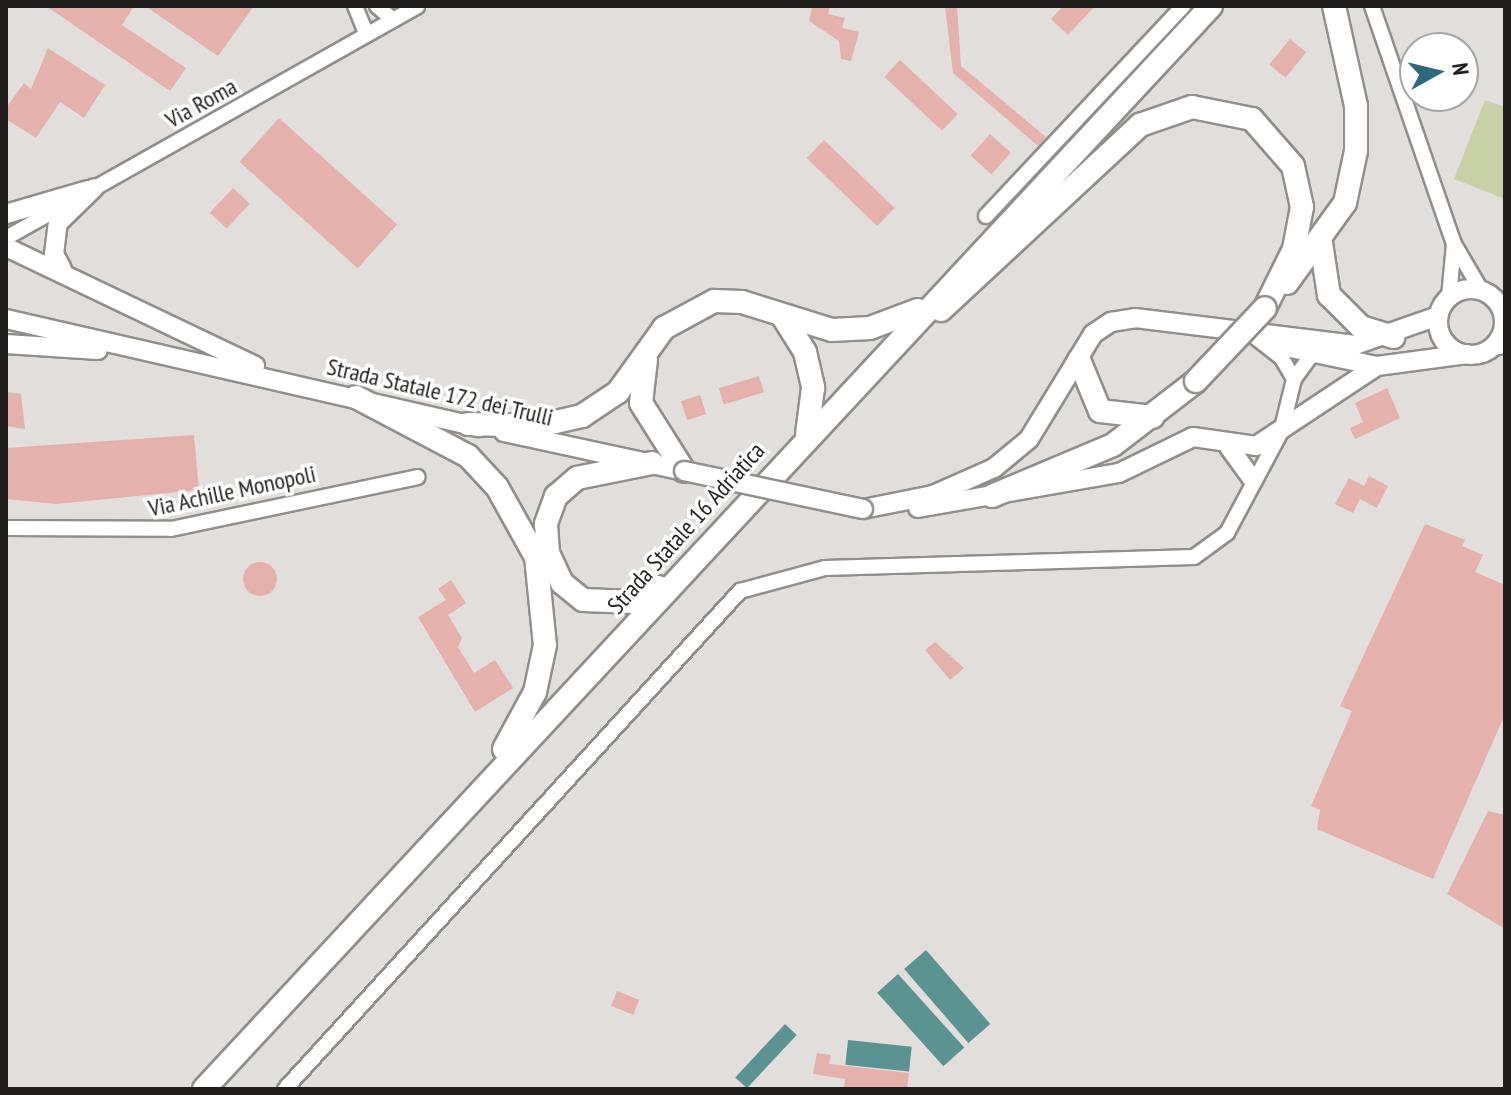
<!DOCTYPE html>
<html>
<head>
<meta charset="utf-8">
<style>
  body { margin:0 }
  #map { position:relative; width:1511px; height:1095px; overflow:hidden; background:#e1dedc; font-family:"PT Sans Narrow",sans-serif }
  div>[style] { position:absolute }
  .green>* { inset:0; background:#c8d0a6 }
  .water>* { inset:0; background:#5a9392; transform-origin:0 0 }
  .building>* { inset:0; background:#e4b2aa; transform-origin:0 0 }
  .round { border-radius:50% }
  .roads { filter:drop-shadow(2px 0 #918e8c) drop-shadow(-2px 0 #918e8c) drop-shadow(0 2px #918e8c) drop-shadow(0 -2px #918e8c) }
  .minor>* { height:14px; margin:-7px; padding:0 7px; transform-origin:7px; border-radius:7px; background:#fff }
  .major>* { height:18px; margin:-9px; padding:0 9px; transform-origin:9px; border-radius:9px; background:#fff }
  .major>.ring { margin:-9px; padding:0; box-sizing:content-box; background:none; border:18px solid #fff; border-radius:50% }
  .highway>* { height:22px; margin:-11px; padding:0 11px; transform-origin:11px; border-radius:11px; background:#fff }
  .bridges { filter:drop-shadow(2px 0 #918e8c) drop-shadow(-2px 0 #918e8c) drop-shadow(0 2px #918e8c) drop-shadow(0 -2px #918e8c) }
  .major-bridge>* { height:18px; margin:-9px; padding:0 9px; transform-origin:9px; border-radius:9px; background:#fff }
  .highway-bridge>* { height:22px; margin:-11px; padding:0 11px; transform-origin:11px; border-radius:11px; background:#fff }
  span { translate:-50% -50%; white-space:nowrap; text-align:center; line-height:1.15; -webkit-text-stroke:7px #fff; paint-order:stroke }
  .street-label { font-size:24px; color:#201f1e }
  .frame { position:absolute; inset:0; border:8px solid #201f1e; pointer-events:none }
  .north { position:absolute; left:1399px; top:32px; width:80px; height:80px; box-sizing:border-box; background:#fff; border:2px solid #a6a5a5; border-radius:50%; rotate:82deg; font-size:22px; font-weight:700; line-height:32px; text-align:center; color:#201f1e }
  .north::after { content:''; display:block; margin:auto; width:28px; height:36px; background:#2c6980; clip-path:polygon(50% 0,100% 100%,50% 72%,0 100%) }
</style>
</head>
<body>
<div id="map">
  <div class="green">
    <i style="clip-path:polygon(1485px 100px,1505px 107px,1505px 199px,1454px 179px)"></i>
  </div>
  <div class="water">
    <i style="left:926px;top:950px;width:98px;height:29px;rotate:49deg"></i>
    <i style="left:898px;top:974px;width:99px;height:28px;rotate:48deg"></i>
    <i style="left:785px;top:1024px;width:16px;height:73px;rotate:43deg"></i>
    <i style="left:848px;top:1040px;width:64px;height:25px;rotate:6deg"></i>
  </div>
  <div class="building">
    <i style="clip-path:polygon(46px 6px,134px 6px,122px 25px,186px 68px,170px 91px)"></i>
    <i style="clip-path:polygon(145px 6px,254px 6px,218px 56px)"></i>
    <i style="clip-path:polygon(812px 6px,830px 6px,828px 14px,845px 18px,842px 28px,859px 32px,851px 61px,841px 59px,839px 41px,809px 21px)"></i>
    <i style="clip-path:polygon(945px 6px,957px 6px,961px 66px,1046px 137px,1038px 146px,953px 73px)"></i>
    <i style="clip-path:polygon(1063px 6px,1095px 6px,1068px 35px,1051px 19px)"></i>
    <i style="left:1290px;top:39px;width:21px;height:33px;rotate:39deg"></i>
    <i style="clip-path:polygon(48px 48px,105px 85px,84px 118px,60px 102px,36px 138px,6px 119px,6px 108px,24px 83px,31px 89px)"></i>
    <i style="left:900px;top:60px;width:79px;height:23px;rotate:43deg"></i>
    <i style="left:279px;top:118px;width:159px;height:59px;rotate:42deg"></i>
    <i style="left:990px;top:134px;width:28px;height:29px;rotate:42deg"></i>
    <i style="left:824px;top:140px;width:98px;height:25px;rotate:44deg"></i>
    <i style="left:233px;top:188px;width:23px;height:34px;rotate:43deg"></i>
    <i style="left:759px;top:376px;width:17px;height:42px;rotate:73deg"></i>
    <i style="clip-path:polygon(1387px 388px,1400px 418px,1355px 439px,1350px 428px,1363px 422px,1355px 403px)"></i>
    <i style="clip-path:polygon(6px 392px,21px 394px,25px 429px,6px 426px)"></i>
    <i style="left:700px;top:395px;width:20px;height:20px;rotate:72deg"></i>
    <i style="clip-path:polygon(194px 435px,199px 490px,56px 504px,6px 499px,6px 448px)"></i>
    <i style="clip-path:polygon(1369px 476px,1388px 486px,1377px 508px,1360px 499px,1353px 513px,1335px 504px,1349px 478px,1364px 486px)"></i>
    <i style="clip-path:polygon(1425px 524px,1465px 540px,1462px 546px,1483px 555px,1475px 572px,1505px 585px,1505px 714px,1433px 879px,1317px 829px,1320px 810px,1311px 806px,1352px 711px,1340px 706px)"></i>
    <i class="round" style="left:243px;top:562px;width:34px;height:34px"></i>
    <i style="clip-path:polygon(451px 580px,466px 603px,448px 615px,462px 638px,458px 647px,474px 673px,495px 660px,513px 688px,475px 712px,418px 617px,446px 600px,438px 589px)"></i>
    <i style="clip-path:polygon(935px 642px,964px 668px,950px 680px,925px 650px)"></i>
    <i style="clip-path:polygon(1488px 811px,1505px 815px,1505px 929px,1447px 894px)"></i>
    <i style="left:617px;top:991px;width:24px;height:16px;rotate:22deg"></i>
    <i style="clip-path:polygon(817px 1053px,831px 1055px,829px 1064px,909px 1073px,907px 1089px,844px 1089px,845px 1079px,813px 1074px)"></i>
  </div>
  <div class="roads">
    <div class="minor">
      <i style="left:355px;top:6px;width:31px;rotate:68deg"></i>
      <i style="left:377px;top:6px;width:21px;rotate:41deg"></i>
      <i style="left:1372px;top:6px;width:252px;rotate:71deg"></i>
      <i style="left:1454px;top:244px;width:53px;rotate:59.6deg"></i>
      <i style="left:986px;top:216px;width:288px;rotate:-46.8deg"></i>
      <i style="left:6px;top:238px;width:472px;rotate:-29.4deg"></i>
      <i style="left:1449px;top:297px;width:53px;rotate:-84.6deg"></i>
      <i style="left:1501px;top:309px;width:4px;rotate:27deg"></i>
      <i style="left:1255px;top:337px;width:33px;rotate:38deg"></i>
      <i style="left:1281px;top:357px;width:26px;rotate:59deg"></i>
      <i style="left:1489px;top:349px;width:16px;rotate:-11deg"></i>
      <i style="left:6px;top:528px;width:165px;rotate:0.3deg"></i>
      <i style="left:171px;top:529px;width:252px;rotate:-11.9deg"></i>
      <i style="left:285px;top:1089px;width:675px;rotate:-47.58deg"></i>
      <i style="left:740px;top:591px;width:88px;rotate:-15.1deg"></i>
      <i style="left:825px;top:568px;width:369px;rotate:-1.7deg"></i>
      <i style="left:1194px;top:557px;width:41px;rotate:-36deg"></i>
      <i style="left:1227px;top:533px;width:115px;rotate:-61.9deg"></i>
      <i style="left:1281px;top:432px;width:55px;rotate:-76.2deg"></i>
      <i style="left:1294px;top:379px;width:37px;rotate:-54deg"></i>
    </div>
    <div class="major">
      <i style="left:6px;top:214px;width:85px;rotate:-16.3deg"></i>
      <i style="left:6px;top:247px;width:276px;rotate:25.5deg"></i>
      <i style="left:62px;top:269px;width:17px;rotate:-118deg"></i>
      <i style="left:54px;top:254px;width:31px;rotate:-83deg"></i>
      <i style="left:58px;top:223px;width:50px;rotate:-44.2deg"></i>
      <i class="ring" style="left:1438px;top:289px;width:48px;height:48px"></i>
      <i style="left:6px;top:319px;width:485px;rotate:12.9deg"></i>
      <i style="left:6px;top:344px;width:92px;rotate:3.7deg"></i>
      <i style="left:1281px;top:346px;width:98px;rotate:11.8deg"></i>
      <i style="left:1377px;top:366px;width:91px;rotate:-7.6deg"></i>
      <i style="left:504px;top:432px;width:184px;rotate:12.2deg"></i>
      <i style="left:1229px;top:447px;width:41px;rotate:54deg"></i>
      <i style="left:918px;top:508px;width:204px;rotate:-9.9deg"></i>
      <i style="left:1119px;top:473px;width:82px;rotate:-25.9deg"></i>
      <i style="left:1193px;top:437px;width:64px;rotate:8.1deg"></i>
      <i style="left:1256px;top:446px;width:145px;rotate:-33.5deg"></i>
      <i style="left:863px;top:509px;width:71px;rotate:-11.3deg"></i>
      <i style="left:933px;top:495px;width:67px;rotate:-23.9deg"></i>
      <i style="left:994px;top:468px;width:45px;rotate:-39.6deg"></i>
      <i style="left:1029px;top:439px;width:123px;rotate:-58.6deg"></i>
      <i style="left:1093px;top:334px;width:22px;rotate:-34deg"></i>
      <i style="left:1111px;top:322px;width:24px;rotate:-9deg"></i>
      <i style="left:1135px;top:318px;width:222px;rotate:7deg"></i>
      <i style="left:1355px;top:345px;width:88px;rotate:-19.3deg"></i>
    </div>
    <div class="highway">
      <i style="left:1321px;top:243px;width:53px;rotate:81.3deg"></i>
      <i style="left:1329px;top:295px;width:45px;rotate:45deg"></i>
      <i style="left:1361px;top:327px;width:34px;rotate:17deg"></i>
      <i style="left:1287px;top:283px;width:99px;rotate:-54.1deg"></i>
      <i style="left:1345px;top:203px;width:53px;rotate:-78.1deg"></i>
      <i style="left:1356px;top:151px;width:45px;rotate:-90deg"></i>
      <i style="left:1356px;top:106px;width:102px;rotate:-102.4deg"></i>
      <i style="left:941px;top:310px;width:272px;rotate:-42.9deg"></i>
      <i style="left:1140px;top:125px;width:55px;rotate:-19.1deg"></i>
      <i style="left:1192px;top:107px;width:61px;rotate:11.3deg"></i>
      <i style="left:1252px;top:119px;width:62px;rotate:48.9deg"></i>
      <i style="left:1293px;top:166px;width:42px;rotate:77.6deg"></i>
      <i style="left:1302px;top:207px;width:43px;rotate:100.8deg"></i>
      <i style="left:1294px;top:249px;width:66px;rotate:116.2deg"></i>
      <i style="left:783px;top:317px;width:41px;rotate:57.8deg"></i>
      <i style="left:805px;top:352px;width:37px;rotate:77deg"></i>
      <i style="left:813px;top:388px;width:46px;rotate:97.4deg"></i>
      <i style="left:646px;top:360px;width:43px;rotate:96.6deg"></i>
      <i style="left:641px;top:403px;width:80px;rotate:57.7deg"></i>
      <i style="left:1079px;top:360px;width:55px;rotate:67.6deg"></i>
      <i style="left:1100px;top:411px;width:53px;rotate:6.5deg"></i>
      <i style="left:356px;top:397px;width:127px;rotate:27.8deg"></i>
      <i style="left:468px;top:456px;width:42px;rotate:46.9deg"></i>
      <i style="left:497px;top:487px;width:80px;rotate:60.9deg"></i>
      <i style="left:536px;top:557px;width:88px;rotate:84.2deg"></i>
      <i style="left:545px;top:645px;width:48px;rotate:102deg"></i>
      <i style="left:535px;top:692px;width:65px;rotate:118.5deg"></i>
      <i style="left:468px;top:424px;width:70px;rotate:1.6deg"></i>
      <i style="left:538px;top:426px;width:45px;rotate:-12.8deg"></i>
      <i style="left:582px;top:416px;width:43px;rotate:-33.7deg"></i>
      <i style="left:618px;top:392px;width:79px;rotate:-54.3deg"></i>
      <i style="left:664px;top:328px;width:57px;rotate:-28.4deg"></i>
      <i style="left:714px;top:301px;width:28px;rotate:2deg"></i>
      <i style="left:742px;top:302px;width:94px;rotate:17.3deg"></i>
      <i style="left:832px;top:330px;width:38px;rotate:-3deg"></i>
      <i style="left:870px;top:328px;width:51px;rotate:-20.6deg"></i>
      <i style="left:652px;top:463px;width:76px;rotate:168.7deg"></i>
      <i style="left:577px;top:478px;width:28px;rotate:139deg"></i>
      <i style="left:556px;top:496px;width:30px;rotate:110deg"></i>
      <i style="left:546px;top:524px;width:29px;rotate:86deg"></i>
      <i style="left:548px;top:553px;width:33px;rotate:65deg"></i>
      <i style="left:562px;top:583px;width:27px;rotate:39deg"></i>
      <i style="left:583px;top:600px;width:51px;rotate:2.2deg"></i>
      <i style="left:634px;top:602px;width:29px;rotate:-31deg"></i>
      <i style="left:992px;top:496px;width:131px;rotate:-22.9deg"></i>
      <i style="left:1113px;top:445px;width:105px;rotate:-37.6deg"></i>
      <i style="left:204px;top:1089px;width:1479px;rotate:-47.08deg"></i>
    </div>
  </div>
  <div class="bridges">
    <div class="major-bridge">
      <i style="left:684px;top:471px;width:183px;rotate:12deg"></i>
    </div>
    <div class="highway-bridge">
      <i style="left:1196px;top:381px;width:100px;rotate:-46.6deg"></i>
    </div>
  </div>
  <div class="street-label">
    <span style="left:201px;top:103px;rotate:-29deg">Via Roma</span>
    <span style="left:440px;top:392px;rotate:13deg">Strada Statale 172 dei Trulli</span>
    <span style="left:232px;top:491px;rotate:-12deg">Via Achille Monopoli</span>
    <span style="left:686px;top:528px;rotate:-48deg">Strada Statale 16 Adriatica</span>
  </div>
  <div class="frame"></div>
  <div class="north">N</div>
</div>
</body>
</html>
